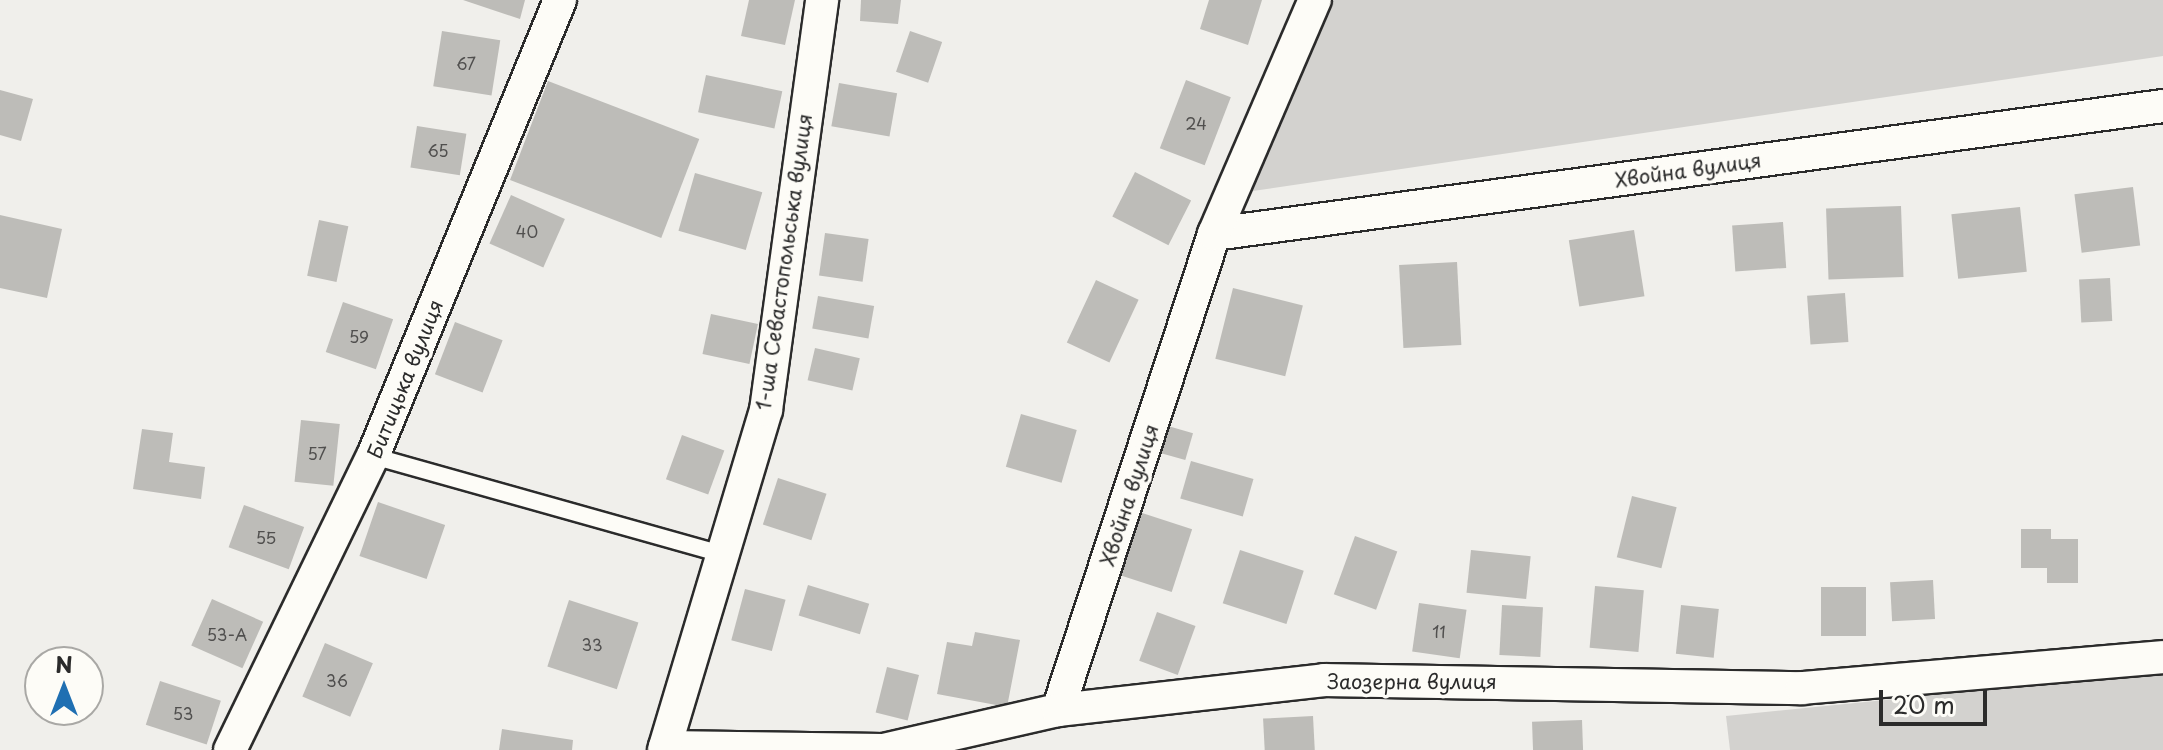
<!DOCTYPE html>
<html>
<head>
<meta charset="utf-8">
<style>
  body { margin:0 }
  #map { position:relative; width:2163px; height:750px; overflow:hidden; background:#f0efeb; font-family:"Playpen Sans",sans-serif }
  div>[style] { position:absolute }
  .green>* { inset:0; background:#d3d2cf }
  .building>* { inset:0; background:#bdbcb8; transform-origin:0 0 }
  .roads { filter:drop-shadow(2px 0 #2b2b2b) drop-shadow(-2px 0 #2b2b2b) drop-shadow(0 2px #2b2b2b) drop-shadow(0 -2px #2b2b2b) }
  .service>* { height:16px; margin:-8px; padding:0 8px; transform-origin:8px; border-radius:8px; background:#fdfcf7 }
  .minor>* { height:32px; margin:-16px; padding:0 16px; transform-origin:16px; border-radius:16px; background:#fdfcf7 }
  span { translate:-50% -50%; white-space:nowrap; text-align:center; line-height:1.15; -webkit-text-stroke:7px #fdfcf7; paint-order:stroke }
  .number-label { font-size:16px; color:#504f4e }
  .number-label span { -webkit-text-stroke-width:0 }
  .street-label { font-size:20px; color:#2b2b2b }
  .north { position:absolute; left:24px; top:646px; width:80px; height:80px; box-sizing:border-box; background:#fdfcf7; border:2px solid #a9a8a5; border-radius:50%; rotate:0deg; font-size:22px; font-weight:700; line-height:32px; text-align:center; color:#2b2b2b }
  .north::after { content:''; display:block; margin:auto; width:28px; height:36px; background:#1f6fb2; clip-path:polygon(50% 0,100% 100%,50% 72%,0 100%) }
  .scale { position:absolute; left:1879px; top:690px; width:108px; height:36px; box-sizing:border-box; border:4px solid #2b2b2b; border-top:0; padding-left:10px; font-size:24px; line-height:28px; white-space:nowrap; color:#2b2b2b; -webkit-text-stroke:6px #fdfcf7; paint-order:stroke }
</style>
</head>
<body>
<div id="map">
  <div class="green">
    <i style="clip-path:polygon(1331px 0,2163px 0,2163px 56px,1246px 192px)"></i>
    <i style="clip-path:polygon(2163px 672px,2163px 750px,1730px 750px,1726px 716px)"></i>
  </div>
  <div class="building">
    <i style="clip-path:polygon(463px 0,525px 0,520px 19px)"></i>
    <i style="clip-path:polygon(749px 0,795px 0,785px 45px,741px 36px)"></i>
    <i style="clip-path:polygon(861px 0,901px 0,898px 24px,860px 21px)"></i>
    <i style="clip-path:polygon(1209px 0,1262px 0,1248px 45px,1200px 29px)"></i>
    <i style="left:442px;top:31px;width:59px;height:56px;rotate:9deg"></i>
    <i style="left:910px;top:31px;width:34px;height:43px;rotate:19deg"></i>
    <i style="left:706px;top:75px;width:78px;height:38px;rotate:12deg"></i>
    <i style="left:1186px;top:80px;width:48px;height:73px;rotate:21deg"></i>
    <i style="left:548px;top:81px;width:162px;height:106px;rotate:21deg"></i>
    <i style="left:839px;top:83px;width:59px;height:44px;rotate:10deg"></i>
    <i style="clip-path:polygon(0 90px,33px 99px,21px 141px,0 135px)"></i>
    <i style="left:417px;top:126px;width:50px;height:42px;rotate:9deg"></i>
    <i style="left:1135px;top:172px;width:63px;height:50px;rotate:27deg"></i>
    <i style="left:695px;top:173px;width:70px;height:60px;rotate:16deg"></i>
    <i style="left:2133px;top:187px;width:59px;height:59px;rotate:83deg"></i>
    <i style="left:511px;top:195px;width:59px;height:53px;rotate:24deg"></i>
    <i style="left:1901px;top:206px;width:71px;height:75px;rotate:88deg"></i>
    <i style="left:2020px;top:207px;width:65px;height:69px;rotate:84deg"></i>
    <i style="clip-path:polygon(0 215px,62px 229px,47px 298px,0 288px)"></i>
    <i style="left:319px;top:220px;width:30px;height:57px;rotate:12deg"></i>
    <i style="left:1783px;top:222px;width:46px;height:51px;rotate:86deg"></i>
    <i style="left:1634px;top:230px;width:67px;height:66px;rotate:81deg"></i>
    <i style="left:825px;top:233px;width:44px;height:43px;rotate:8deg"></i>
    <i style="left:1457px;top:262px;width:83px;height:58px;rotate:87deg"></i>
    <i style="left:2110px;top:278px;width:43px;height:31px;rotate:87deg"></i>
    <i style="left:1096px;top:280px;width:47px;height:69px;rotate:25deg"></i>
    <i style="left:1233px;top:288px;width:72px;height:73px;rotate:14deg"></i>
    <i style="left:1845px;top:293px;width:49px;height:38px;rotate:86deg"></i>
    <i style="left:818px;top:296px;width:57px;height:33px;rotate:10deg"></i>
    <i style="left:343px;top:302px;width:53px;height:53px;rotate:19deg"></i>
    <i style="left:711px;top:314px;width:48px;height:41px;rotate:12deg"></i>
    <i style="left:455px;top:322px;width:51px;height:56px;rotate:21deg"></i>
    <i style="left:815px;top:348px;width:46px;height:33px;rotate:13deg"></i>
    <i style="left:1021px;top:414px;width:58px;height:55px;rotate:16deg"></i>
    <i style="left:301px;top:420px;width:39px;height:62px;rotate:6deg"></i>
    <i style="left:1168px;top:426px;width:26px;height:28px;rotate:16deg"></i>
    <i style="clip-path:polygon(142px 429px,173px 433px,169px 462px,205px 467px,201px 499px,133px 489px)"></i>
    <i style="left:682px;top:435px;width:45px;height:47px;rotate:20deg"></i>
    <i style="left:1191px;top:461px;width:65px;height:39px;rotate:16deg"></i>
    <i style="left:778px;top:478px;width:51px;height:49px;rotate:18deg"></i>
    <i style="left:1632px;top:496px;width:46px;height:63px;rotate:14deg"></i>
    <i style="left:378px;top:502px;width:71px;height:57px;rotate:19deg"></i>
    <i style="left:244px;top:505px;width:64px;height:45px;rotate:20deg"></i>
    <i style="left:1136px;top:511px;width:59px;height:66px;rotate:18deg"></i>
    <i style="clip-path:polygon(2021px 529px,2051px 529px,2051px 539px,2078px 539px,2078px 583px,2047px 583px,2047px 568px,2021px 568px)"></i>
    <i style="left:1355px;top:536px;width:45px;height:62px;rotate:20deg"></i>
    <i style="left:1240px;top:550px;width:67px;height:56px;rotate:18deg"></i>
    <i style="left:1471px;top:550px;width:60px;height:43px;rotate:6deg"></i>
    <i style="left:1933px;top:580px;width:39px;height:43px;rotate:87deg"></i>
    <i style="left:808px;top:585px;width:64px;height:32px;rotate:17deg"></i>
    <i style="left:1595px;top:586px;width:49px;height:62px;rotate:5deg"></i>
    <i style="left:1821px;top:587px;width:45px;height:49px"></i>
    <i style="left:745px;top:589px;width:42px;height:53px;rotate:15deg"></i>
    <i style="left:212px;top:599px;width:56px;height:51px;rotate:24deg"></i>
    <i style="left:569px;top:600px;width:73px;height:70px;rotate:18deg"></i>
    <i style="left:1419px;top:603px;width:48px;height:49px;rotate:8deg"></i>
    <i style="left:1502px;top:605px;width:41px;height:50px;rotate:3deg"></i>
    <i style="left:1681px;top:605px;width:38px;height:49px;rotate:6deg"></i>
    <i style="left:1157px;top:612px;width:41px;height:52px;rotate:20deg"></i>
    <i style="clip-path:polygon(975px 632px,1020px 640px,1007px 707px,937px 694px,947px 642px,972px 646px)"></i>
    <i style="left:325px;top:643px;width:52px;height:58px;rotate:23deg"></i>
    <i style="left:887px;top:667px;width:33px;height:47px;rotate:14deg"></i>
    <i style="left:160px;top:681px;width:64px;height:46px;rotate:18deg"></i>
    <i style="left:1313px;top:716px;width:34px;height:50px;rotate:87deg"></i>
    <i style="left:1582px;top:720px;width:30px;height:50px;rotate:88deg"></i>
    <i style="clip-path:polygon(502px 729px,573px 740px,572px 750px,499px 750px)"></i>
  </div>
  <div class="roads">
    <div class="service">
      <i style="left:373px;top:456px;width:362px;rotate:15.7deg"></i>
    </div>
    <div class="minor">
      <i style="left:1214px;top:234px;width:958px;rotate:-7.68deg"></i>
      <i style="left:1058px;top:710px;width:501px;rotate:-71.85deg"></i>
      <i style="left:1214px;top:234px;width:255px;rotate:-66.7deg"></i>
      <i style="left:665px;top:747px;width:218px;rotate:0.8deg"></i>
      <i style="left:883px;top:750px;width:180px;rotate:-12.9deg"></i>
      <i style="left:1058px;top:710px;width:268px;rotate:-6.4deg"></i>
      <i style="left:1324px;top:680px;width:478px;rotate:1deg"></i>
      <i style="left:1802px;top:688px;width:362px;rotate:-4.9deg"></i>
      <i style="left:230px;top:750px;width:327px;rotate:-64.1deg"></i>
      <i style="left:373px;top:456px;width:493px;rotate:-67.7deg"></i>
      <i style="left:664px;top:750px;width:355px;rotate:-73.3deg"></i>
      <i style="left:766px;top:410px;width:414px;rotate:-82.2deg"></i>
    </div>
  </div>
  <div class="number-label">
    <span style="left:466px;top:63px">67</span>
    <span style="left:1196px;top:123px">24</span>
    <span style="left:438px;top:150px">65</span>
    <span style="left:527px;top:231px">40</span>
    <span style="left:359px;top:336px">59</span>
    <span style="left:317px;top:453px">57</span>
    <span style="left:266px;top:537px">55</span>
    <span style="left:1439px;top:631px">11</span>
    <span style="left:227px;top:634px">53-А</span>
    <span style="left:592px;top:644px">33</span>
    <span style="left:337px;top:680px">36</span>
    <span style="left:183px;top:713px">53</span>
  </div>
  <div class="street-label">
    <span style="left:1688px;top:170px;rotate:-8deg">Хвойна вулиця</span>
    <span style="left:784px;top:262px;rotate:-82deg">1-ша Севастопольська вулиця</span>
    <span style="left:405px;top:379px;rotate:-68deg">Битицька вулиця</span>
    <span style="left:1129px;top:495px;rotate:-72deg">Хвойна вулиця</span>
    <span style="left:1412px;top:681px">Заозерна вулиця</span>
  </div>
  <div class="north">N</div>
  <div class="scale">20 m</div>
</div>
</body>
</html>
